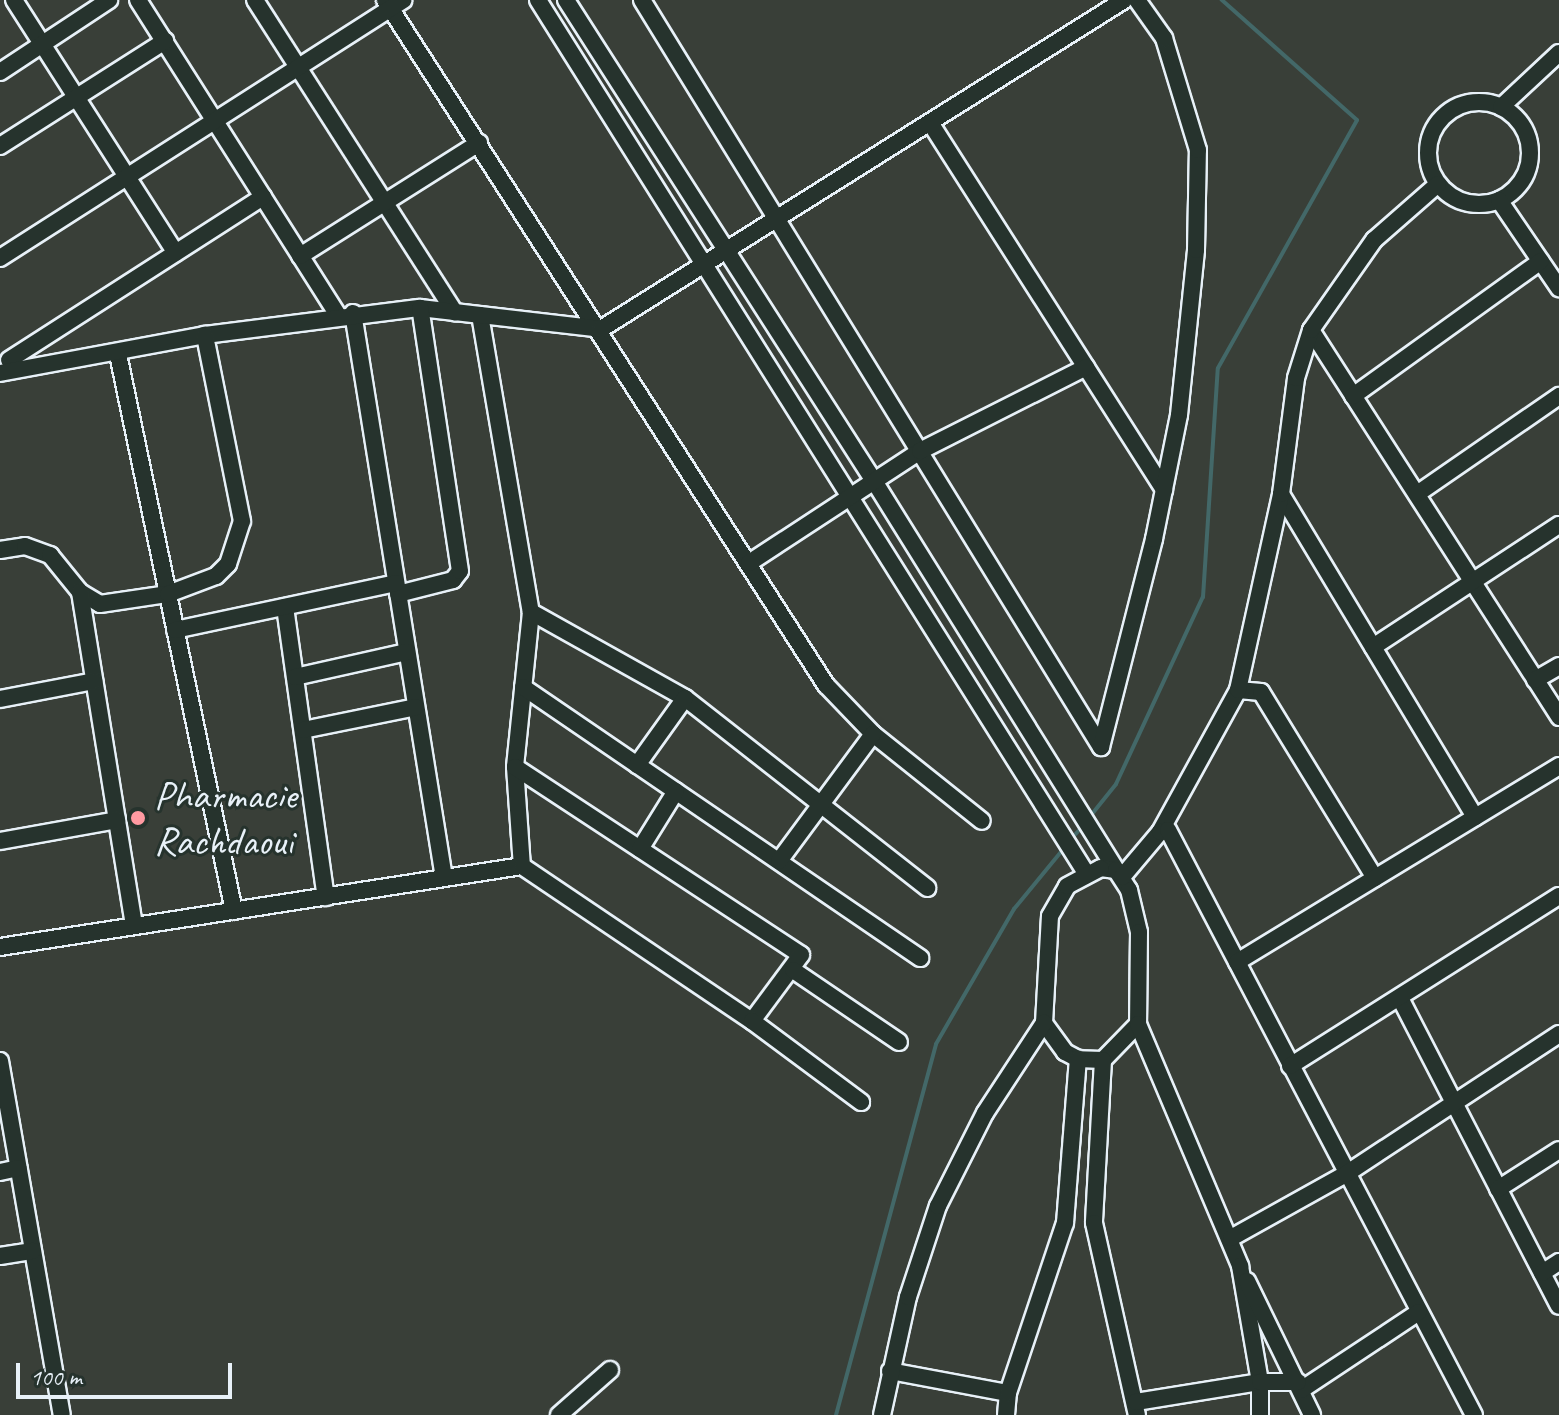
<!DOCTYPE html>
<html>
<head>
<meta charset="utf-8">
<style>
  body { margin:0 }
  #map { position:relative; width:1559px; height:1415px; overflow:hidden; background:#393f38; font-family:Caveat,sans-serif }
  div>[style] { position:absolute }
  .stream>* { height:4px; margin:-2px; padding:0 2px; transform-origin:2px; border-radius:2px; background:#436868 }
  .roads { filter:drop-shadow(2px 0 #e8f1f8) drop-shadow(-2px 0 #e8f1f8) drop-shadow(0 2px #e8f1f8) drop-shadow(0 -2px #e8f1f8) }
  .minor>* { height:16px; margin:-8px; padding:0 8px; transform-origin:8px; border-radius:8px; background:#26332d }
  .minor>.ring { margin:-8px; padding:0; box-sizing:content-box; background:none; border:16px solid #26332d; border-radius:50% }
  .dots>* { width:22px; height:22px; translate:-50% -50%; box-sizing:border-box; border:4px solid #26332d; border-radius:50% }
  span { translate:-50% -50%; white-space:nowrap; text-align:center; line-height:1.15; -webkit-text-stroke:6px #26332d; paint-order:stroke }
  .poi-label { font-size:40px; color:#e8f1f8 }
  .left { translate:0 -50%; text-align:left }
  .scale { position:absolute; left:16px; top:1363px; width:216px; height:36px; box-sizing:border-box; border:4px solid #e8f1f8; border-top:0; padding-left:10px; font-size:24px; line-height:28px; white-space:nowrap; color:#e8f1f8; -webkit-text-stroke:6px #26332d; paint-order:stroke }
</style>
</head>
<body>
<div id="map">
  <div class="stream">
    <i style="left:1088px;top:819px;width:45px;rotate:-51.3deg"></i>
    <i style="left:1116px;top:784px;width:206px;rotate:-65.1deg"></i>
    <i style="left:1203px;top:597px;width:229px;rotate:-86.3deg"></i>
    <i style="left:1218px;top:368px;width:284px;rotate:-60.7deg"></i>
    <i style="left:1357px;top:120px;width:181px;rotate:-138.4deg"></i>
    <i style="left:1070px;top:840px;width:19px;rotate:-47deg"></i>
    <i style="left:836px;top:1415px;width:384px;rotate:-74.9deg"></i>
    <i style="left:936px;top:1044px;width:156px;rotate:-60deg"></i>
    <i style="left:1014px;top:909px;width:80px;rotate:-50.6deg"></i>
  </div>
  <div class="roads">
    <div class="minor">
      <i style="left:14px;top:0;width:300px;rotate:57.4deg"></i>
      <i style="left:138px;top:0;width:373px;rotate:57.6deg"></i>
      <i style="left:255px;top:0;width:371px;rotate:57.4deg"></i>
      <i style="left:385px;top:0;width:815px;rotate:57.23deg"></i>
      <i style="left:826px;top:685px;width:68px;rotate:46.2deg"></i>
      <i style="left:873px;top:734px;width:139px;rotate:38.6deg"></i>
      <i style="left:538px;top:0;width:1031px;rotate:57.88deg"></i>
      <i style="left:566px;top:0;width:571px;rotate:57.37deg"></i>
      <i style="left:874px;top:481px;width:458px;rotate:58.1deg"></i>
      <i style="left:642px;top:0;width:877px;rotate:58.43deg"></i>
      <i style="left:0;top:72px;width:131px;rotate:-33.4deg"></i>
      <i class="ring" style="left:1428px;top:102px;width:86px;height:86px"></i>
      <i style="left:1501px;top:107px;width:79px;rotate:-43deg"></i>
      <i style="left:931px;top:124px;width:434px;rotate:57.5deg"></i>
      <i style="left:0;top:146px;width:196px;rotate:-32.5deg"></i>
      <i style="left:1499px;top:200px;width:107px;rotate:55.7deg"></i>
      <i style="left:300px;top:256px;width:212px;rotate:-32.3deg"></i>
      <i style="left:0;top:258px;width:479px;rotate:-32.6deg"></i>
      <i style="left:353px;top:313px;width:572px;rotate:80.85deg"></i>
      <i style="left:480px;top:315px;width:301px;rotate:80.3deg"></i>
      <i style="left:531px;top:612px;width:156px;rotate:95.9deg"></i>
      <i style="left:515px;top:767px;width:99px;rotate:86deg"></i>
      <i style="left:1311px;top:330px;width:460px;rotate:57.3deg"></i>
      <i style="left:118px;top:354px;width:569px;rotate:78.24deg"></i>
      <i style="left:9px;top:360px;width:302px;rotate:-32.7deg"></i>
      <i style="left:0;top:373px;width:208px;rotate:-10.5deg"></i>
      <i style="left:205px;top:335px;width:217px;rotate:-7.2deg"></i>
      <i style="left:420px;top:308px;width:182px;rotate:6.6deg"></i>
      <i style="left:601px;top:329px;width:618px;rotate:-32.17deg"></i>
      <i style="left:1353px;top:396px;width:231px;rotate:-35.7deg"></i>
      <i style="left:1281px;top:494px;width:377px;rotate:59deg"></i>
      <i style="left:1417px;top:494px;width:173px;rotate:-34.6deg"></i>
      <i style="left:0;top:550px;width:25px;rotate:-9deg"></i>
      <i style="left:25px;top:546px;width:27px;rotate:20deg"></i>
      <i style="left:50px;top:555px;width:48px;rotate:51deg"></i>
      <i style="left:80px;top:592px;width:23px;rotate:31deg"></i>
      <i style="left:100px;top:604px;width:69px;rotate:-8.4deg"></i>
      <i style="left:168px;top:594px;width:51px;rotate:-20.6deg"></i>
      <i style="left:216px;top:576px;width:17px;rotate:-45deg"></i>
      <i style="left:228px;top:564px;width:45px;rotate:-72deg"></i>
      <i style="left:242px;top:521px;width:190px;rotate:-101.3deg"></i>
      <i style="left:749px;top:563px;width:204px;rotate:-33.2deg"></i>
      <i style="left:920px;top:451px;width:186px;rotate:-26.8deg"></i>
      <i style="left:80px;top:592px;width:338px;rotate:80.8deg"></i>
      <i style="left:398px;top:594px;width:57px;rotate:-14.3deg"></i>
      <i style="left:453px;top:580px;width:11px;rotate:-52deg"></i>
      <i style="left:460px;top:571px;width:266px;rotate:-98.6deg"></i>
      <i style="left:285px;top:607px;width:293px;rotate:82deg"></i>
      <i style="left:531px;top:612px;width:176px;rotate:29.2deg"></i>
      <i style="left:685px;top:698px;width:308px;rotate:38.1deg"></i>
      <i style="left:175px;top:630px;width:226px;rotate:-12deg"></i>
      <i style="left:1373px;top:647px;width:222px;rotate:-33.3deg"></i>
      <i style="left:295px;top:677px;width:115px;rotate:-12.6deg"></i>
      <i style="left:1535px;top:680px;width:28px;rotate:-30deg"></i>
      <i style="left:523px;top:687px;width:481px;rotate:34.3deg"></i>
      <i style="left:1238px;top:690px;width:23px;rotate:5deg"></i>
      <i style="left:1261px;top:692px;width:218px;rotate:58.5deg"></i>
      <i style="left:0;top:699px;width:96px;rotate:-10.8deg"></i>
      <i style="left:303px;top:730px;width:115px;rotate:-11.5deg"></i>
      <i style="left:1101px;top:747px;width:215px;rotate:-75.7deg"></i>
      <i style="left:1154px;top:539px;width:126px;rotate:-78.6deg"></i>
      <i style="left:1179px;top:415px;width:166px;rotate:-84.1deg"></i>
      <i style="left:1196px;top:250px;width:100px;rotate:-88.9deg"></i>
      <i style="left:1198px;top:150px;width:117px;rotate:-106.9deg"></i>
      <i style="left:1164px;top:38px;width:47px;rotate:-125.4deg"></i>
      <i style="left:637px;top:765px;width:82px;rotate:-54.4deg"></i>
      <i style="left:515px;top:767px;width:342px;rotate:33.3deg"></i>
      <i style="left:801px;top:955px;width:82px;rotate:126.6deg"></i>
      <i style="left:1160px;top:832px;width:162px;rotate:-61.2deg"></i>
      <i style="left:1238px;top:690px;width:201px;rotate:-77.6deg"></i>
      <i style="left:1281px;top:494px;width:117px;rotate:-82.6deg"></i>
      <i style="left:1296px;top:378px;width:50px;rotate:-72.6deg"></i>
      <i style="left:1311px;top:330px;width:110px;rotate:-55deg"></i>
      <i style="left:1374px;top:240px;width:85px;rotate:-41.2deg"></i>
      <i style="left:0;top:841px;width:119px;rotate:-10.2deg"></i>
      <i style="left:640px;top:849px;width:68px;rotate:-58.2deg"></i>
      <i style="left:779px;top:861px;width:158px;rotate:-53.5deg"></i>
      <i style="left:1101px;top:868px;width:15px;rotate:8deg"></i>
      <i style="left:1116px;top:870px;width:24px;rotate:57deg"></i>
      <i style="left:1129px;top:890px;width:43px;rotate:76.6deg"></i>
      <i style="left:1139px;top:932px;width:92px;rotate:90.6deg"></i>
      <i style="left:1138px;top:1024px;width:50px;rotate:134.2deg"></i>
      <i style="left:1103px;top:1060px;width:25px;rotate:-178deg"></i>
      <i style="left:1078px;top:1059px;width:15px;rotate:-152deg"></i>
      <i style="left:1065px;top:1052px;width:36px;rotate:-126deg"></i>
      <i style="left:1044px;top:1023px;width:107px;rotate:-86.8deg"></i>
      <i style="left:1050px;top:916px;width:34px;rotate:-60deg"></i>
      <i style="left:1067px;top:886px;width:38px;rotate:-28deg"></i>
      <i style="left:1122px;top:877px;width:59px;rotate:-49.8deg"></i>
      <i style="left:1160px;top:832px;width:8px;rotate:-14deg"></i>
      <i style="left:1168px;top:830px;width:660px;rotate:62.39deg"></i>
      <i style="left:0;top:947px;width:528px;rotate:-8.82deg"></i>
      <i style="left:522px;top:866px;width:277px;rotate:34deg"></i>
      <i style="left:752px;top:1021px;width:136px;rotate:36.6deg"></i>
      <i style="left:1237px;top:962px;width:377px;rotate:-31.3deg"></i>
      <i style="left:793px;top:970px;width:128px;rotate:34.2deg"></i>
      <i style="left:1401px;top:1000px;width:344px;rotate:62.7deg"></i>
      <i style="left:1138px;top:1024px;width:263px;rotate:67.1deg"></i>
      <i style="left:1240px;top:1266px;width:118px;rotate:80.2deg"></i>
      <i style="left:1260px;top:1382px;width:33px;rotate:90deg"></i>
      <i style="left:1103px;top:1060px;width:163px;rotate:93.2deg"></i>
      <i style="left:1094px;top:1223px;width:197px;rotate:77.4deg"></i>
      <i style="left:0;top:1061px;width:359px;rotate:80.1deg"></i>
      <i style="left:1290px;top:1066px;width:318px;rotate:-32.3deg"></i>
      <i style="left:0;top:1172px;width:19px;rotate:-12deg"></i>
      <i style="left:1498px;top:1189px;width:72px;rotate:-32.6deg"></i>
      <i style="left:1231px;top:1238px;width:132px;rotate:-29.1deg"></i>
      <i style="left:1346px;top:1174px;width:255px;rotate:-33.3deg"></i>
      <i style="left:0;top:1256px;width:33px;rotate:-9deg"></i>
      <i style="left:1542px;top:1273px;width:20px;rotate:-33deg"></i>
      <i style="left:1247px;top:1281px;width:149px;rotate:64.1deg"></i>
      <i style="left:890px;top:1371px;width:120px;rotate:10.6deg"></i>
      <i style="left:1301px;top:1390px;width:141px;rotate:-33.5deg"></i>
      <i style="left:1136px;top:1402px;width:126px;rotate:-9.2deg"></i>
      <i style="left:1260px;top:1382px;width:38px"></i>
      <i style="left:559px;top:1415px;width:68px;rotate:-41.4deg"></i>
      <i style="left:882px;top:1415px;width:121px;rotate:-77.6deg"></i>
      <i style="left:908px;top:1297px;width:96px;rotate:-71.8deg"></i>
      <i style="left:938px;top:1206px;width:104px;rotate:-63.2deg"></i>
      <i style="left:985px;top:1113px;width:108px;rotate:-56.8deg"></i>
      <i style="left:1006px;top:1415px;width:22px;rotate:-85deg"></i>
      <i style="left:1008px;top:1393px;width:179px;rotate:-71.5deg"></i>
      <i style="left:1065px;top:1223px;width:165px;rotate:-85.5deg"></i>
    </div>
  </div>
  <div class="dots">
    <i style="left:138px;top:818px;background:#ff9aa2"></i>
  </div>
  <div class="poi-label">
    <span class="left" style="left:154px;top:818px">Pharmacie<br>Rachdaoui</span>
  </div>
  <div class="scale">100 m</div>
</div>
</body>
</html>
